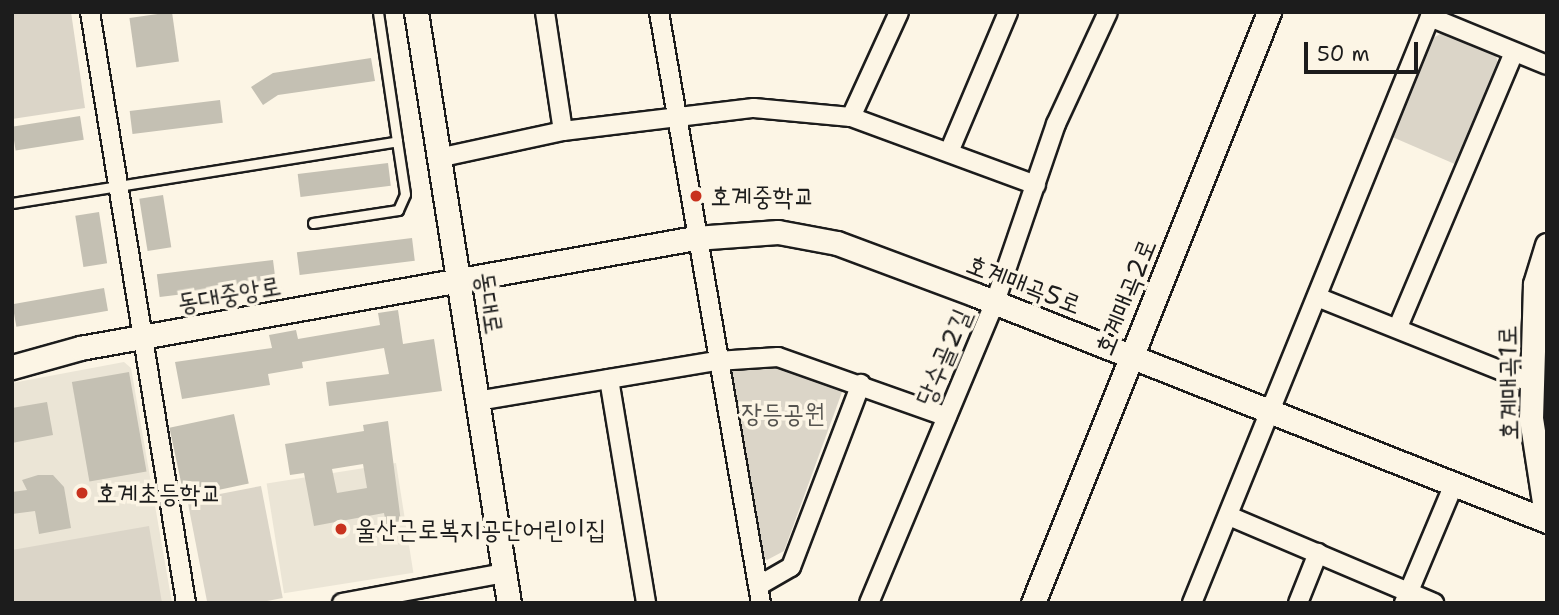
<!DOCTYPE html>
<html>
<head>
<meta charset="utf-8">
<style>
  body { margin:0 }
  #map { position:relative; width:1559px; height:615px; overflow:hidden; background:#fcf5e5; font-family:"Shantell Sans","Poor Story",sans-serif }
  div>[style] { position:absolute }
  .built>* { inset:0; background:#ebe5d6; transform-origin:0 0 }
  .green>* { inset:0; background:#dbd5c8; transform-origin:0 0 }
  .building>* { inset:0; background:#c4c0b3; transform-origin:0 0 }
  .roads { filter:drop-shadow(2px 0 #1c1c1c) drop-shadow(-2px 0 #1c1c1c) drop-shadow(0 2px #1c1c1c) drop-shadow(0 -2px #1c1c1c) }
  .service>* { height:9px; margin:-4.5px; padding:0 4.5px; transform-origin:4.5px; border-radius:4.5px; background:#fcf5e5 }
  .minor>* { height:18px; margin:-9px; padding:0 9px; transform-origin:9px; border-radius:9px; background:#fcf5e5 }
  .tertiary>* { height:23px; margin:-11.5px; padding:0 11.5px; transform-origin:11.5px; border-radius:11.5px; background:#fcf5e5 }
  .dots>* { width:19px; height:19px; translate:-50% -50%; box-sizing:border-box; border:4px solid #fcf5e5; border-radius:50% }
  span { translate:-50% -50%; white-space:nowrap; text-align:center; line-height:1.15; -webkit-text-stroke:7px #fcf5e5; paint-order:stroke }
  .poi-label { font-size:26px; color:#1c1c1c }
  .left { translate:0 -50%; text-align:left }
  .street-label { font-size:26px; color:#1c1c1c }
  .park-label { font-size:26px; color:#555450 }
  .frame { position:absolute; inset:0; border:14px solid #1c1c1c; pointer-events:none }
  .scale { position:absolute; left:1304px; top:42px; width:114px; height:32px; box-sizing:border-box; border:4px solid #1c1c1c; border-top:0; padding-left:9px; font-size:21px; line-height:24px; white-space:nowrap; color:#1c1c1c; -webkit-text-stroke:5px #fcf5e5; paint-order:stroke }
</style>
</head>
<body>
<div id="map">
  <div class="built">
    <i style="clip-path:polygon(124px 362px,131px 368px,172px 603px,12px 603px,12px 383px)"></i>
    <i style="left:396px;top:463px;width:111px;height:131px;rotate:81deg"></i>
  </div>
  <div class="green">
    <i style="clip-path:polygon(12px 12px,71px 12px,85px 108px,12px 119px)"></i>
    <i style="clip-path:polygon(1444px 32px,1495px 53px,1499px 66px,1457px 165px,1390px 136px,1431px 39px)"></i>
    <i style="clip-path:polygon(782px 364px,836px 379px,842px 392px,784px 551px,767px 560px,760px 555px,728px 375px,733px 365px)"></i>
    <i style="left:261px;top:486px;width:114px;height:75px;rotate:79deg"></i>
    <i style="clip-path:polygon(149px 526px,162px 603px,12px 603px,12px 550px)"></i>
  </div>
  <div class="building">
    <i style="left:172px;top:12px;width:50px;height:43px;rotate:82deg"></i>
    <i style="clip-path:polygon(371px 58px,375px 81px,278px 95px,263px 105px,251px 87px,273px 73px)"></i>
    <i style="left:220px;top:100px;width:23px;height:91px;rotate:83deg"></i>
    <i style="left:80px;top:116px;width:24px;height:69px;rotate:81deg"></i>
    <i style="left:388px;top:163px;width:23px;height:91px;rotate:83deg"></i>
    <i style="left:163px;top:195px;width:53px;height:24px;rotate:81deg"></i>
    <i style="left:99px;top:212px;width:52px;height:24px;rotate:81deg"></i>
    <i style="left:412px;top:238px;width:23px;height:116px;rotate:83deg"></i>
    <i style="left:273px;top:260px;width:23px;height:117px;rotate:83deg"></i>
    <i style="left:104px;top:288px;width:23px;height:93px;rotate:80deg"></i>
    <i style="clip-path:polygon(398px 310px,403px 344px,434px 339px,442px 391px,329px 406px,326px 382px,389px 374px,384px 348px,302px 362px,303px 368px,268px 374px,270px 385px,182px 399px,175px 362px,272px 348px,269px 335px,296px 330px,298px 339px,380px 325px,378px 313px)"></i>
    <i style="left:129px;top:372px;width:101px;height:58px;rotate:80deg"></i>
    <i style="clip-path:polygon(47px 402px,53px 435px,12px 443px,12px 408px)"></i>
    <i style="left:234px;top:414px;width:71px;height:66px;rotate:78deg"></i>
    <i style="clip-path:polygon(evenodd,388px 421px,401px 522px,386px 524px,384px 513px,314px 526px,304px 473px,290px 475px,285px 444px,364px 431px,363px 425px,388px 421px,363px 464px,367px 488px,337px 493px,332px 469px,363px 464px)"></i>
    <i style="clip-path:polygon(38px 475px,53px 475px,64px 487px,71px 528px,39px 534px,35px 511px,12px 514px,12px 492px,27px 490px,22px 480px)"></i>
  </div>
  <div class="roads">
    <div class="service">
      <i style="left:12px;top:203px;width:390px;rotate:-9.1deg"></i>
      <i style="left:397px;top:141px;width:130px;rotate:-98.4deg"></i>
      <i style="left:313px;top:223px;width:86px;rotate:-8.7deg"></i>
      <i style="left:398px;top:210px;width:17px;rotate:-66deg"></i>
      <i style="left:405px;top:194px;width:54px;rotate:-98.6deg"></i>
    </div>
    <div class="minor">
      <i style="left:90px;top:12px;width:599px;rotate:80.77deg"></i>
      <i style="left:545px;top:12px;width:120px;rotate:81.4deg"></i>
      <i style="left:659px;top:12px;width:600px;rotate:80.21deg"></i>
      <i style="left:1430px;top:17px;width:126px;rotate:22.3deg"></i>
      <i style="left:851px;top:117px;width:115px;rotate:-65.4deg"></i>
      <i style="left:949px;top:152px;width:152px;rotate:-67.1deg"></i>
      <i style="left:438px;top:158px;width:128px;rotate:-12.2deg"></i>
      <i style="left:563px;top:131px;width:192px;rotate:-6.9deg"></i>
      <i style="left:754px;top:108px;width:97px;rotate:5.3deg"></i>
      <i style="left:851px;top:117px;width:197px;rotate:20.2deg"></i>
      <i style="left:1317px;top:297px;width:232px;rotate:21.8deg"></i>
      <i style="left:1398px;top:327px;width:298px;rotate:-67.1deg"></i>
      <i style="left:609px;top:379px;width:227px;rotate:80.6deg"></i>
      <i style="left:477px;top:401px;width:243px;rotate:-9.5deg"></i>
      <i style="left:717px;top:361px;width:61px;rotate:-3.8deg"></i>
      <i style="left:778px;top:357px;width:179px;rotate:19.5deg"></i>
      <i style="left:1229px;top:516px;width:223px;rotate:23deg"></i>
      <i style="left:758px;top:586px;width:38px;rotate:-30deg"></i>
      <i style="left:791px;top:567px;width:196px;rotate:-69.1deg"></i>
      <i style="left:342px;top:603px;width:165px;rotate:-10.5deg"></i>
      <i style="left:869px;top:603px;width:326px;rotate:-67.3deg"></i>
      <i style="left:995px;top:302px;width:188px;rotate:-71.1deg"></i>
      <i style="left:1056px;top:124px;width:123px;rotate:-65.1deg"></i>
      <i style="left:1192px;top:603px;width:638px;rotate:-67.9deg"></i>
      <i style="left:1298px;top:603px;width:54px;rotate:-68.2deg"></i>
      <i style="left:1404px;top:603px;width:129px;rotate:-67.2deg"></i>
    </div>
    <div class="tertiary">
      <i style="left:416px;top:12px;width:598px;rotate:81.06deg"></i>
      <i style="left:1547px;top:245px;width:41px;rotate:107.1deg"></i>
      <i style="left:1535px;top:284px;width:134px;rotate:91.7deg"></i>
      <i style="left:1531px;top:418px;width:104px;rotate:81.2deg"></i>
      <i style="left:12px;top:367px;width:71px;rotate:-15.6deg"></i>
      <i style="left:80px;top:348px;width:625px;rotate:-10.14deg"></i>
      <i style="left:695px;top:238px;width:83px;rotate:-4.1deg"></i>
      <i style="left:778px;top:232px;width:60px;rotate:10.6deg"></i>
      <i style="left:837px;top:243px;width:148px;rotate:20.5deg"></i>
      <i style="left:976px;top:295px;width:614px;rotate:21.59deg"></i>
      <i style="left:1033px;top:603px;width:636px;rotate:-68.23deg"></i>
    </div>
  </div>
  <div class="dots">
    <i style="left:696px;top:196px;background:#c8321e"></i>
    <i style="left:82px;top:493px;background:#c8321e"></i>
    <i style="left:341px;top:529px;background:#c8321e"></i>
  </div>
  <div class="poi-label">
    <span class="left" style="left:710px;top:196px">호계중학교</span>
    <span class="left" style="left:96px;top:493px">호계초등학교</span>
    <span class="left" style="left:355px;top:529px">울산근로복지공단어린이집</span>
  </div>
  <div class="street-label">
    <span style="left:1024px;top:284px;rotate:21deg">호계매곡5로</span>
    <span style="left:229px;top:294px;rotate:-10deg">동대중앙로</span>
    <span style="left:1125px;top:297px;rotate:-68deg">호계매곡2로</span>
    <span style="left:490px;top:303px;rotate:81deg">동대로</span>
    <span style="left:943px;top:357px;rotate:-67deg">당수골2길</span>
    <span style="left:1508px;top:383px;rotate:-91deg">호계매곡1로</span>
  </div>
  <div class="park-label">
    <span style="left:783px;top:413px">장등공원</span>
  </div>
  <div class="frame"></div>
  <div class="scale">50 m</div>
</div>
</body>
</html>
